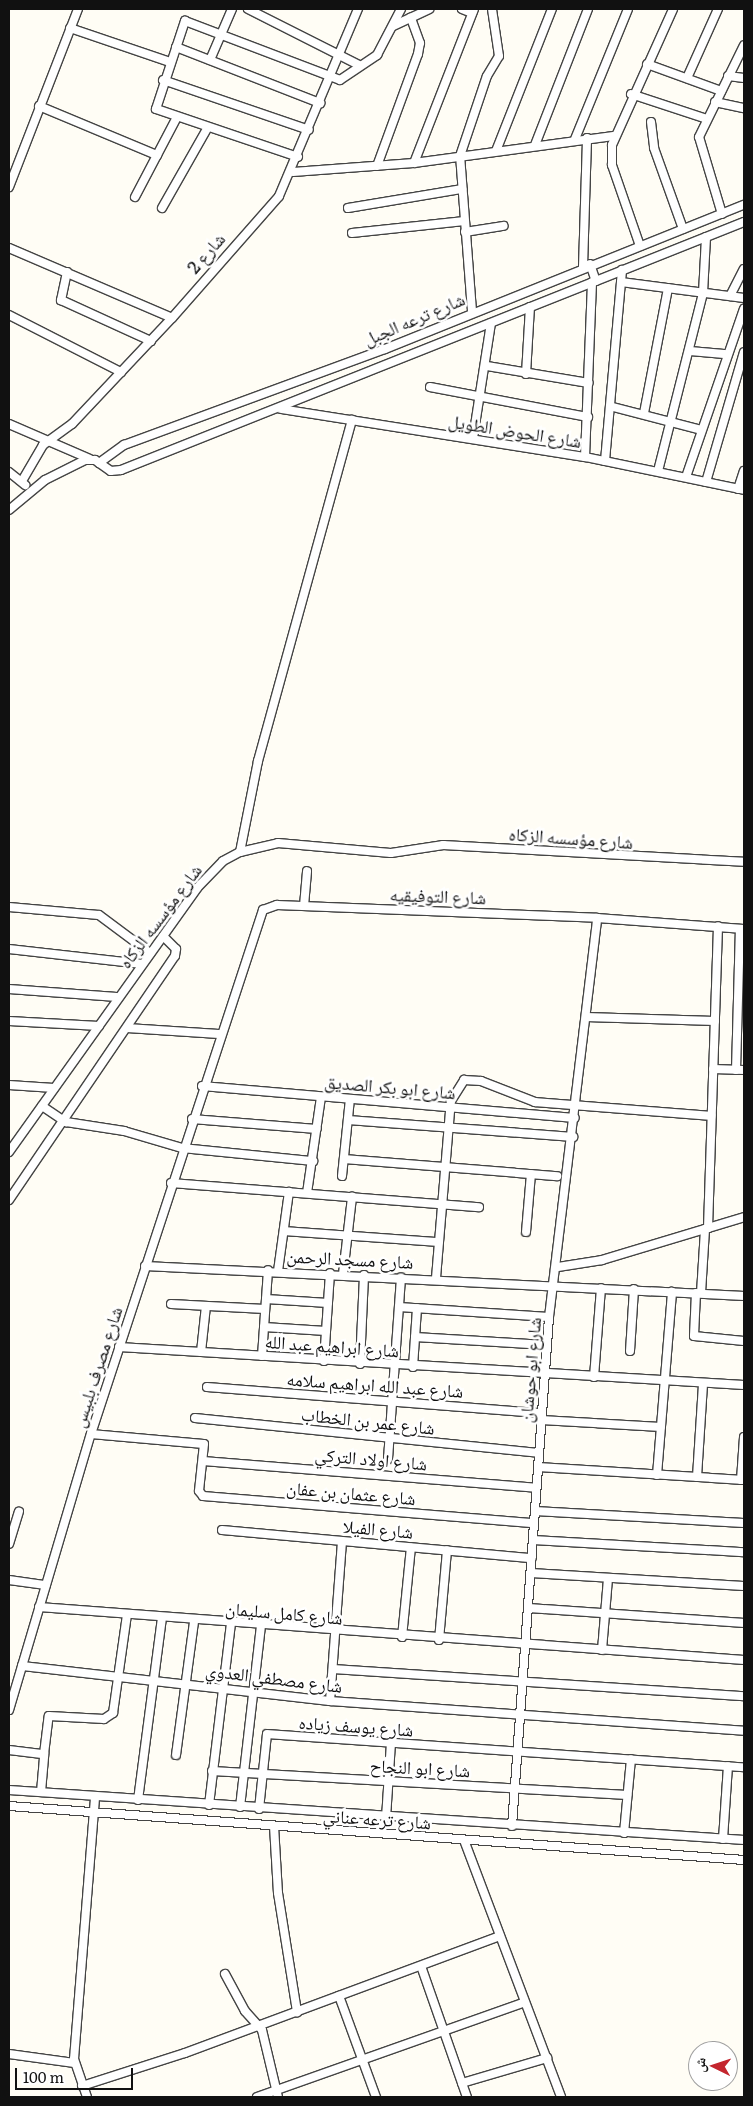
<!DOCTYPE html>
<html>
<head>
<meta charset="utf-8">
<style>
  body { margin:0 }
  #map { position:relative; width:753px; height:2106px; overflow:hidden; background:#fffdf5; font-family:Literata,"Noto Naskh Arabic",serif }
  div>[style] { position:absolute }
  .roads { filter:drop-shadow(1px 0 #444) drop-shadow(-1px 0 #444) drop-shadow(0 1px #444) drop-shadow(0 -1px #444) }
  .street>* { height:8px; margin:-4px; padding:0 4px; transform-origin:4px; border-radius:4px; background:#fff }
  span { translate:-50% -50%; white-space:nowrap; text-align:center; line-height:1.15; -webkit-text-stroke:5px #fff; paint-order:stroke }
  .street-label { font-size:18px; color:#111 }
  .frame { position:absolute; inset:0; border:10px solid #111; pointer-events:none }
  .north { position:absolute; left:688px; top:2041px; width:50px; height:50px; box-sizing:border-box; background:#fff; border:1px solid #a0a0a0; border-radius:50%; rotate:274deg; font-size:14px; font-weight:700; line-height:20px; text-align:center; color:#111 }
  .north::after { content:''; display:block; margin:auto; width:18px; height:22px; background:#c4262e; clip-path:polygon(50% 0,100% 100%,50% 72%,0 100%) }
  .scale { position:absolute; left:15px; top:2068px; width:118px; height:22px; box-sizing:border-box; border:2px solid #111; border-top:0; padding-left:6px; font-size:15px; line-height:18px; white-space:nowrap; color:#111; -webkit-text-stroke:4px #fff; paint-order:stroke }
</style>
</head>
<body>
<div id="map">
  <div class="roads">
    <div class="street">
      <i style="left:248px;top:9px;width:124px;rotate:26.8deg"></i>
      <i style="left:462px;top:9px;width:11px;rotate:22deg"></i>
      <i style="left:393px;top:26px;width:40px;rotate:-25deg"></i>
      <i style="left:70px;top:28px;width:106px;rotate:18.8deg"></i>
      <i style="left:176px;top:47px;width:155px;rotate:21.3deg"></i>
      <i style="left:210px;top:60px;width:56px;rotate:-66.7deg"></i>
      <i style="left:647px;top:64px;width:79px;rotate:20deg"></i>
      <i style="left:728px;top:76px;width:16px;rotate:7deg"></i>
      <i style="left:687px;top:78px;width:76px;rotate:-65.8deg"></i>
      <i style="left:163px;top:80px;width:154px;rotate:18.9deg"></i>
      <i style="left:631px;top:94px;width:80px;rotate:18.2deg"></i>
      <i style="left:715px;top:102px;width:30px;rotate:12deg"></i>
      <i style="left:39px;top:106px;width:128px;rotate:22.6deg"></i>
      <i style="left:651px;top:122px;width:26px;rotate:83deg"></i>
      <i style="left:654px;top:148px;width:86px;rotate:70.3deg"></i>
      <i style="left:575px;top:139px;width:140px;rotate:-67.8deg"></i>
      <i style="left:535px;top:145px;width:146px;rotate:-68.7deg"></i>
      <i style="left:496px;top:151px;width:153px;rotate:-68.5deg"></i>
      <i style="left:298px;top:157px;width:150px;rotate:-161.3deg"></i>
      <i style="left:156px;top:109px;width:93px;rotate:-71.8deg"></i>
      <i style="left:185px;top:21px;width:166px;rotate:20.8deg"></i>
      <i style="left:340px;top:80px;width:45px;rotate:-34deg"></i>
      <i style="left:377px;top:55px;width:52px;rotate:-62.4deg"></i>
      <i style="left:414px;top:163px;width:165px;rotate:-68.7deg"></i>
      <i style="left:377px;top:166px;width:119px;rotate:-69.9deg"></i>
      <i style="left:418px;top:54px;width:11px;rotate:-80deg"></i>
      <i style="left:420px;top:43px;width:27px;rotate:-110deg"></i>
      <i style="left:293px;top:172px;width:121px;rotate:-4.3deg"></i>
      <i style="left:414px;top:163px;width:203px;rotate:-7.7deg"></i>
      <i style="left:9px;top:187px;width:191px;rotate:-68.8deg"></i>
      <i style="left:135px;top:197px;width:90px;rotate:-62.3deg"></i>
      <i style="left:162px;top:208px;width:93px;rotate:-60.4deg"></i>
      <i style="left:348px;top:208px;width:116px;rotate:-9.5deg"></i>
      <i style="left:722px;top:214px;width:80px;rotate:-106.6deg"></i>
      <i style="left:699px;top:137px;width:102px;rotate:-63.9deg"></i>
      <i style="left:465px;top:232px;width:39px;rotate:-9deg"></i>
      <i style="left:352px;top:233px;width:113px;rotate:-6.1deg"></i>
      <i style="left:640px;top:246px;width:86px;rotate:-109.1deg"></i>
      <i style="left:612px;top:165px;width:20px;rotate:-90deg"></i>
      <i style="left:612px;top:145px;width:149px;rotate:-65.8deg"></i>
      <i style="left:9px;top:248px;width:177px;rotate:23.2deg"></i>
      <i style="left:590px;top:264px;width:18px;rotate:71deg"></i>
      <i style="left:583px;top:267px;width:129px;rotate:-88.2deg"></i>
      <i style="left:67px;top:272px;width:29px;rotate:102deg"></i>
      <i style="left:61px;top:300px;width:99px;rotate:24.5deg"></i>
      <i style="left:621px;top:282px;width:124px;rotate:7.4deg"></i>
      <i style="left:730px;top:296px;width:30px;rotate:-63deg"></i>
      <i style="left:472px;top:311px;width:155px;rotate:-94.4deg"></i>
      <i style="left:460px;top:156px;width:84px;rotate:-71.4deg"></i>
      <i style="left:487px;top:76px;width:23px;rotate:-59deg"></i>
      <i style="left:499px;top:56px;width:48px;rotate:-98.5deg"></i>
      <i style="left:9px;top:315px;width:126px;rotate:27deg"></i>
      <i style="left:690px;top:351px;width:37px;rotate:5deg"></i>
      <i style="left:487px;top:366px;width:103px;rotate:9.5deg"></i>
      <i style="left:526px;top:374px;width:67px;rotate:-86.6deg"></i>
      <i style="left:430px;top:387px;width:161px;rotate:10.8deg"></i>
      <i style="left:613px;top:407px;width:91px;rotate:14.6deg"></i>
      <i style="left:281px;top:409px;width:308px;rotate:9deg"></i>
      <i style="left:585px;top:457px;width:162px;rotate:11.7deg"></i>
      <i style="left:644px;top:413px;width:127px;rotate:-79.1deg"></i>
      <i style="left:9px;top:424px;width:88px;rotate:23.4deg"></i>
      <i style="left:473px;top:438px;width:116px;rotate:-81.1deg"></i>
      <i style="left:585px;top:457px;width:175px;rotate:-87.7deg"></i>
      <i style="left:605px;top:461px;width:192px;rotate:-84.9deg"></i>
      <i style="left:99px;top:463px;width:31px;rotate:-36deg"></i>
      <i style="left:124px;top:445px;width:278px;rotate:-20.2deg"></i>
      <i style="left:385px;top:349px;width:387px;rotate:-21.9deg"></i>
      <i style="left:658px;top:471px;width:184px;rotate:-75.8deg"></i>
      <i style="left:703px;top:293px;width:56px;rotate:-86.9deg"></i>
      <i style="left:9px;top:472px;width:21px;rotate:39deg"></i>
      <i style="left:686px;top:477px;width:178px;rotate:-71deg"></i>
      <i style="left:22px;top:481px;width:42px;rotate:-59.7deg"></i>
      <i style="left:43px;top:445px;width:36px;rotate:-36deg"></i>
      <i style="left:72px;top:424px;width:146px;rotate:-46.7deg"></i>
      <i style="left:172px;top:318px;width:162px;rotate:-48.7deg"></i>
      <i style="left:279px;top:196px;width:203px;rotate:-67.1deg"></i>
      <i style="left:706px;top:482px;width:135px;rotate:-73.7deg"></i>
      <i style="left:738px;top:489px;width:19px;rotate:-72deg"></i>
      <i style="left:9px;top:510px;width:47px;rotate:-39.8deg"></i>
      <i style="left:45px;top:480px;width:45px;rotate:-26.6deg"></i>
      <i style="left:85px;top:460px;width:10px"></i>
      <i style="left:95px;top:460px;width:19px;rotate:35deg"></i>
      <i style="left:111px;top:471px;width:10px;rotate:-6deg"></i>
      <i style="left:121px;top:470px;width:671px;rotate:-21.71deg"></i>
      <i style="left:240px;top:852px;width:93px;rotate:-78.8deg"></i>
      <i style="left:258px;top:761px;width:354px;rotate:-74.6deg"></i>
      <i style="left:304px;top:906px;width:35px;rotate:-85deg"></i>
      <i style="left:9px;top:907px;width:90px;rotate:5.1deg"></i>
      <i style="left:99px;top:915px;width:64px;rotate:36.7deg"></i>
      <i style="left:9px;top:949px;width:134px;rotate:6.4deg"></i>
      <i style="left:9px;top:989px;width:108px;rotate:4.2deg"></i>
      <i style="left:586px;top:1017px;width:129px;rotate:1.8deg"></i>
      <i style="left:9px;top:1021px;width:90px;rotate:3.2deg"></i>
      <i style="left:127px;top:1028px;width:92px;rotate:3.7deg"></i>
      <i style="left:713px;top:1069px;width:31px;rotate:2deg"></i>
      <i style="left:736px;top:1070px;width:141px;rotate:-88.4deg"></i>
      <i style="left:9px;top:1085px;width:45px;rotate:3.8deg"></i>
      <i style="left:202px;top:1086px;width:374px;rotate:4.9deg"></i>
      <i style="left:42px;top:1106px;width:29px;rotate:34deg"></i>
      <i style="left:66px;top:1122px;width:59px;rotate:8.8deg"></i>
      <i style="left:124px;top:1131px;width:60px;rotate:16.3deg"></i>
      <i style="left:182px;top:1148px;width:132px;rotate:5.7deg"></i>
      <i style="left:192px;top:1119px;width:125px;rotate:4.6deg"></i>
      <i style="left:348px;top:1120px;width:226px;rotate:4.3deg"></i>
      <i style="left:9px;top:1152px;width:324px;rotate:-54.5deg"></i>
      <i style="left:197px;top:888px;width:37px;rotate:-46deg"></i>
      <i style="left:223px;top:861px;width:19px;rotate:-28deg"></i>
      <i style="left:240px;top:852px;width:39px;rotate:-13deg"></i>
      <i style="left:278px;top:843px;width:113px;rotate:5.1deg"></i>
      <i style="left:391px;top:853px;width:53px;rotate:-8.7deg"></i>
      <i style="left:443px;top:845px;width:301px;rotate:3.2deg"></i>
      <i style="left:344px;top:1159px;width:214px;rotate:4.6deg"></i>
      <i style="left:342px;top:1176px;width:77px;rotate:-84.1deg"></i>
      <i style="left:171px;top:1183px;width:309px;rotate:4.5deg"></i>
      <i style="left:307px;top:1193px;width:97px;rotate:-81.7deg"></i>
      <i style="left:9px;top:1200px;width:295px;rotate:-55.8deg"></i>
      <i style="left:175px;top:956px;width:7px;rotate:-82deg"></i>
      <i style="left:176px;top:949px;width:18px;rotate:-135deg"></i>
      <i style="left:708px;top:1228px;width:302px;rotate:-88.1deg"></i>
      <i style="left:284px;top:1231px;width:155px;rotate:4.1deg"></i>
      <i style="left:526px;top:1232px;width:58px;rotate:-85.1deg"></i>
      <i style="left:145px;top:1266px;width:600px;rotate:2.87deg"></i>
      <i style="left:558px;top:1267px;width:45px;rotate:-9deg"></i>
      <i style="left:602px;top:1260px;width:148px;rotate:-16.8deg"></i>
      <i style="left:278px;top:1271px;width:80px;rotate:-82.1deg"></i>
      <i style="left:343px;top:1274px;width:78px;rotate:-83.3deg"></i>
      <i style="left:436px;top:1278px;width:178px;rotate:-85.2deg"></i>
      <i style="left:451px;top:1101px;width:25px;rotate:-58deg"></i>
      <i style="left:464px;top:1080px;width:17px;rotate:3deg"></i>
      <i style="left:481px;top:1081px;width:58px;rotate:21.3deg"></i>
      <i style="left:535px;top:1102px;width:177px;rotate:4.5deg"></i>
      <i style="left:696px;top:1293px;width:43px;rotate:92.7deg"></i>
      <i style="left:694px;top:1336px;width:50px;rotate:5.7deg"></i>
      <i style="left:701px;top:1293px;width:64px;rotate:-86.4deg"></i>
      <i style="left:266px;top:1299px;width:62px;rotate:3.7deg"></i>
      <i style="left:171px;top:1304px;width:94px;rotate:3deg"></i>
      <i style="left:399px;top:1307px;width:150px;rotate:3.8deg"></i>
      <i style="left:264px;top:1327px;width:62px;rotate:3.7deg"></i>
      <i style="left:415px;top:1337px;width:131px;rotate:3.5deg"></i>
      <i style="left:119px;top:1347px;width:626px;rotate:3.48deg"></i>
      <i style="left:630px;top:1351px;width:62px;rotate:-86.3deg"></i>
      <i style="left:201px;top:1352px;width:46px;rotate:-83.8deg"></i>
      <i style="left:262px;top:1356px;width:86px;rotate:-86deg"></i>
      <i style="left:324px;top:1361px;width:88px;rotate:-86.1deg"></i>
      <i style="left:360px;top:1364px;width:89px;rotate:-87.4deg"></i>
      <i style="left:413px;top:1367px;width:59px;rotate:-86.1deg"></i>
      <i style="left:594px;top:1377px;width:89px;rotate:-85.5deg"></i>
      <i style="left:207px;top:1387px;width:335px;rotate:4.5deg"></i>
      <i style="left:195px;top:1418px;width:345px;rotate:5.8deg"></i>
      <i style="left:541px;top:1420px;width:120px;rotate:3.3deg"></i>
      <i style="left:91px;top:1434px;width:113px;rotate:5.1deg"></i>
      <i style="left:204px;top:1444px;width:47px;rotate:96.1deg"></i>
      <i style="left:199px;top:1491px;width:6px;rotate:51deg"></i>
      <i style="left:203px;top:1496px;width:332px;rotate:4.7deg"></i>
      <i style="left:388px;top:1459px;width:182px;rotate:-85.9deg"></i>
      <i style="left:203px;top:1461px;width:334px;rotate:4.6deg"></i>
      <i style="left:538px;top:1467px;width:206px;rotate:3.6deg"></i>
      <i style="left:657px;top:1475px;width:184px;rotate:-85.3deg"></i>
      <i style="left:697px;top:1477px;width:94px;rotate:-86.3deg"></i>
      <i style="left:741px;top:1480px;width:43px;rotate:-86deg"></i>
      <i style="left:535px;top:1511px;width:209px;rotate:3.3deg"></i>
      <i style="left:222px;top:1530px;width:311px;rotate:5.2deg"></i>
      <i style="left:533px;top:1540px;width:211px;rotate:3.3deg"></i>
      <i style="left:9px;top:1544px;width:34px;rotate:-73deg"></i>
      <i style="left:531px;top:1573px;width:213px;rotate:3.5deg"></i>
      <i style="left:9px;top:1580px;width:37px;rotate:8deg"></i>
      <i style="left:39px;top:1607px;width:707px;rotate:4.3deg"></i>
      <i style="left:529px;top:1608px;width:216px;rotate:4deg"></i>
      <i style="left:402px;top:1637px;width:90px;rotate:-84.3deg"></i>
      <i style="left:439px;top:1640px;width:90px;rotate:-84.9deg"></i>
      <i style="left:602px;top:1650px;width:72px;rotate:-85.2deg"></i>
      <i style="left:22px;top:1666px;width:310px;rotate:6.5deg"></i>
      <i style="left:330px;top:1701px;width:415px;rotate:4.1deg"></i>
      <i style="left:333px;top:1669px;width:412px;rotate:3.8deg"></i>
      <i style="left:330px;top:1701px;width:160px;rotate:-85.7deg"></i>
      <i style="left:9px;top:1710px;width:288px;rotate:-73.5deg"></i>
      <i style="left:91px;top:1434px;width:552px;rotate:-71.83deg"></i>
      <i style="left:263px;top:910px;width:15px;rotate:-20deg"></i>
      <i style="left:277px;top:905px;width:320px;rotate:2.3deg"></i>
      <i style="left:597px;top:918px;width:147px;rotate:4.3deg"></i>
      <i style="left:9px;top:1750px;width:35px;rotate:7deg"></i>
      <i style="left:44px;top:1754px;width:38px;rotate:-83deg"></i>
      <i style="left:49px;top:1716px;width:55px;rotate:3.1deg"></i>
      <i style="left:104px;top:1719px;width:11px;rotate:-34deg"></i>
      <i style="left:113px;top:1713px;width:99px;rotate:-81.9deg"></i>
      <i style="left:176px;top:1755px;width:135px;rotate:-82.3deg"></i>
      <i style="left:212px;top:1771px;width:416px;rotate:3.3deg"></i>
      <i style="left:9px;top:1790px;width:737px;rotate:3.89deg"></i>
      <i style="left:41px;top:1792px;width:38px;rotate:-85deg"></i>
      <i style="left:138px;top:1800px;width:184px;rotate:-82.5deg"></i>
      <i style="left:209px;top:1805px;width:183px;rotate:-83.1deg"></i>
      <i style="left:9px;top:1806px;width:737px;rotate:4.2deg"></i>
      <i style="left:240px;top:1807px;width:182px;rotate:-83.4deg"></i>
      <i style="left:259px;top:1809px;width:75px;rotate:-83.9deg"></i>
      <i style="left:267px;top:1734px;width:478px;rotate:4deg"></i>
      <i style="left:386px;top:1818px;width:75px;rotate:-86.2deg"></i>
      <i style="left:274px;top:1826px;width:67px;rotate:86.6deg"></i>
      <i style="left:278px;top:1893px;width:121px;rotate:80.9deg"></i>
      <i style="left:512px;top:1826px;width:510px;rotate:-85.84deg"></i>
      <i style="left:549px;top:1317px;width:402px;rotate:-83.1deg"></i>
      <i style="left:624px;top:1833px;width:74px;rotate:-84.6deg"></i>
      <i style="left:723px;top:1839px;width:73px;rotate:-86.1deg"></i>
      <i style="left:464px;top:1840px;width:275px;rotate:69.3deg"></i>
      <i style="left:421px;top:1966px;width:139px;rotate:70.7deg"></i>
      <i style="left:225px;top:1974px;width:42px;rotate:61.6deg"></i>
      <i style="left:245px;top:2011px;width:25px;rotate:48deg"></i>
      <i style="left:262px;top:2030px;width:69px;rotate:76.6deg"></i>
      <i style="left:339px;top:1996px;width:108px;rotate:69.9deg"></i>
      <i style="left:9px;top:2054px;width:66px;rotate:7.9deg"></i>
      <i style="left:462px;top:2083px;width:89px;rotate:-16.4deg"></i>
      <i style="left:82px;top:2086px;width:108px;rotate:-17.8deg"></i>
      <i style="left:185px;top:2053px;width:336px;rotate:-20.4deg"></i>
      <i style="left:87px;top:2097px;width:40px;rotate:-108.9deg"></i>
      <i style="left:74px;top:2059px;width:262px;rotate:-85.4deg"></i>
      <i style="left:257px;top:2097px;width:284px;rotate:-19.5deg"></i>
    </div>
  </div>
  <div class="street-label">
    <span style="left:206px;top:253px;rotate:-49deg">شارع 2</span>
    <span style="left:414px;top:319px;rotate:-23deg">شارع ترعه الجبل</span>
    <span style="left:515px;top:431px;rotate:9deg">شارع الحوض الطويل</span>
    <span style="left:571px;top:838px;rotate:4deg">شارع مؤسسه الزكاه</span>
    <span style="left:438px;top:896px;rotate:2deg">شارع التوفيقيه</span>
    <span style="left:160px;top:916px;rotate:-53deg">شارع مؤسسه الزكاه</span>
    <span style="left:390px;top:1087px;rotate:5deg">شارع ابو بكر الصديق</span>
    <span style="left:350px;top:1259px;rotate:3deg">شارع مسجد الرحمن</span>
    <span style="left:332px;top:1346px;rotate:4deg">شارع ابراهيم عبد الله</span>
    <span style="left:97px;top:1367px;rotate:-72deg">شارع مصرف بلبيس</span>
    <span style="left:530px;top:1370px;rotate:-85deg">شارع ابو حوشان</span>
    <span style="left:375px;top:1385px;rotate:4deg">شارع عبد الله ابراهيم سلامه</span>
    <span style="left:368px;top:1421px;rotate:6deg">شارع عمر بن الخطاب</span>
    <span style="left:371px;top:1459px;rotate:5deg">شارع اولاد التركي</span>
    <span style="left:351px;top:1493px;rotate:5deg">شارع عثمان بن عفان</span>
    <span style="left:378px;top:1529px;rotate:5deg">شارع الفيلا</span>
    <span style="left:284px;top:1613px;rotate:5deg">شارع كامل سليمان</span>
    <span style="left:274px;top:1678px;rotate:7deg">شارع مصطفي العدوي</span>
    <span style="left:356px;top:1726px;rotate:4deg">شارع يوسف زياده</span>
    <span style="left:420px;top:1768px;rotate:3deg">شارع ابو النجاح</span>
    <span style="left:377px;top:1819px;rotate:4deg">شارع ترعه عناني</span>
  </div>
  <div class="frame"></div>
  <div class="north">ش</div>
  <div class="scale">100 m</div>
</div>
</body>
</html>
